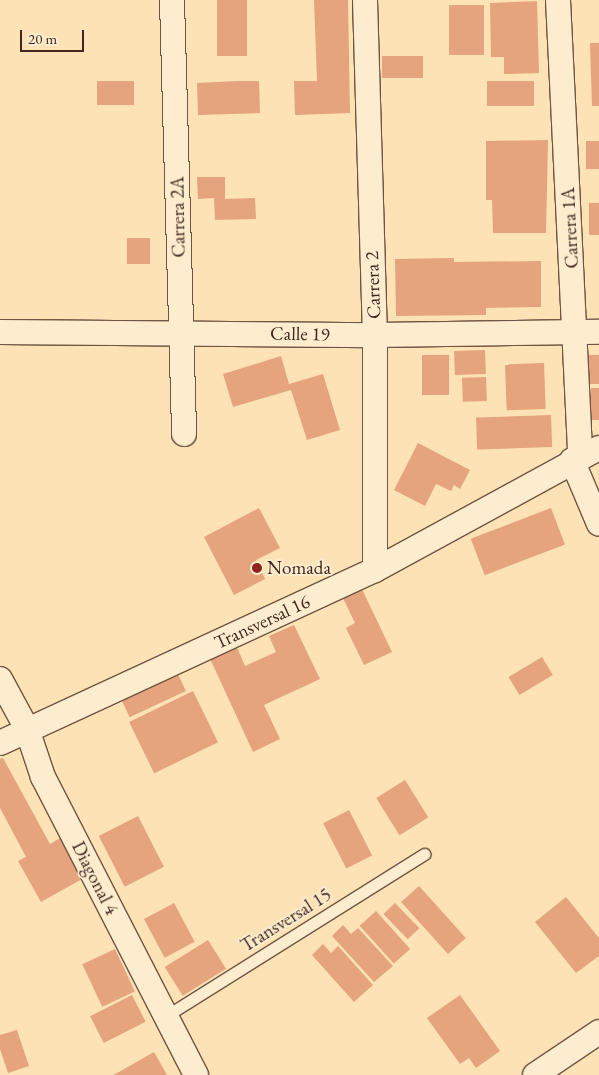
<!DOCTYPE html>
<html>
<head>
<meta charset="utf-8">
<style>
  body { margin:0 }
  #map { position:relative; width:599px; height:1075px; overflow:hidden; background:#fce2b4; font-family:"EB Garamond",serif }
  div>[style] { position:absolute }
  .building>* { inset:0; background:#e5a47d; transform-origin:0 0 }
  .roads { filter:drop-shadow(1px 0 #6f5543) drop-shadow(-1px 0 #6f5543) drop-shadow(0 1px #6f5543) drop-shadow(0 -1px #6f5543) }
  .lane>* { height:11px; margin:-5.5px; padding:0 5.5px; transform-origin:5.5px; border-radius:5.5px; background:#fdecce }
  .street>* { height:24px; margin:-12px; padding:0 12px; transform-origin:12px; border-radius:12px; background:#fdecce }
  .dots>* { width:14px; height:14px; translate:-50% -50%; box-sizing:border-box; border:2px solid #fdecce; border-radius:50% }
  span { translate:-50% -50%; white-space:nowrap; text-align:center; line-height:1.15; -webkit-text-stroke:4px #fdecce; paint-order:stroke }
  .street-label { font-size:19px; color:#40261d }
  .poi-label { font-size:19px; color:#40261d }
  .left { translate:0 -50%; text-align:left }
  .scale { position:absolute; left:20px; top:30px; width:64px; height:22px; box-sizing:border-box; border:2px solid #40261d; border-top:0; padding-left:6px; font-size:15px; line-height:18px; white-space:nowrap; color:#40261d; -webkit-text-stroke:4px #fdecce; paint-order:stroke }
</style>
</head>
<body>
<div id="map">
  <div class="building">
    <i style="left:217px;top:0;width:30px;height:56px"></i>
    <i style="clip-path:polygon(314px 0,348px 0,350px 113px,295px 115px,294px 81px,317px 81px)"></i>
    <i style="clip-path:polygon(537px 1px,539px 73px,504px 74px,504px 57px,491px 57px,490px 3px)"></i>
    <i style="left:449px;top:5px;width:35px;height:50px"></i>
    <i style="clip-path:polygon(590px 43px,599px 43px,599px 106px,592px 106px)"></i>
    <i style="left:423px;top:56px;width:22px;height:41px;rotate:90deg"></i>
    <i style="left:97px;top:81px;width:37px;height:24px"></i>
    <i style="clip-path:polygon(237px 81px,259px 81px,260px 113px,198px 115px,197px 83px)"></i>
    <i style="left:487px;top:81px;width:47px;height:25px"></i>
    <i style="clip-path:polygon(548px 140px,546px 233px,493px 233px,492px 200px,486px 200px,486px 141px)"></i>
    <i style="left:599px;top:141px;width:28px;height:13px;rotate:90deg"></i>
    <i style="clip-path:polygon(197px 177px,225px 177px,225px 199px,255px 198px,256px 219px,215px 220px,214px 198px,198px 199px)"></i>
    <i style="left:589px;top:203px;width:10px;height:32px"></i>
    <i style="left:127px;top:238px;width:23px;height:26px"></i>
    <i style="clip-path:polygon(454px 258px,454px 262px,541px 261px,541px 307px,486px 308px,486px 315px,396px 316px,395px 259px)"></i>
    <i style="left:485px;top:350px;width:24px;height:31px;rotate:88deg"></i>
    <i style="left:422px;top:355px;width:27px;height:40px"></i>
    <i style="left:599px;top:355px;width:29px;height:10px;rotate:90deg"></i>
    <i style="clip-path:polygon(281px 356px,289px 384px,323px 374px,340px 430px,307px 440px,291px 390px,233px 407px,223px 374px)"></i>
    <i style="left:544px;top:363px;width:46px;height:39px;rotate:88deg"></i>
    <i style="left:486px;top:377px;width:24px;height:24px;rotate:88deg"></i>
    <i style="left:591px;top:388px;width:8px;height:32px"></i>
    <i style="left:551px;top:415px;width:32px;height:75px;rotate:88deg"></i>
    <i style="clip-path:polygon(418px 443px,470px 470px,460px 489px,454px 485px,451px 491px,436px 484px,425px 506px,394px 490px)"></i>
    <i style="clip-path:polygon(259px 508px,280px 548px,256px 560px,265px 579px,234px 595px,204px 537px)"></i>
    <i style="left:551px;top:508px;width:39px;height:86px;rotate:69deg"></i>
    <i style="clip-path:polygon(360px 585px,392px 652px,364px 665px,346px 628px,355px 623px,341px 594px)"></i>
    <i style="clip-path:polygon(294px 625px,320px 679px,264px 705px,280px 739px,253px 752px,206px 650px,233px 638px,245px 666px,276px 652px,269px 636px)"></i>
    <i style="left:542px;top:657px;width:21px;height:39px;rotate:59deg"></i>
    <i style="left:177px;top:672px;width:21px;height:62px;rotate:65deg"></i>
    <i style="left:193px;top:691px;width:57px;height:71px;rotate:64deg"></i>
    <i style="clip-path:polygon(3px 758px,50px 844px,60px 838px,82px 879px,41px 902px,18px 861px,26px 857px,0 808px,0 759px)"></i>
    <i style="left:405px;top:780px;width:44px;height:34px;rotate:58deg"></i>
    <i style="left:349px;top:810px;width:51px;height:29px;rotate:63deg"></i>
    <i style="left:138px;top:816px;width:57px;height:44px;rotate:63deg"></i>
    <i style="left:419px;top:886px;width:70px;height:24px;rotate:48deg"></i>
    <i style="clip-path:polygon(566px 897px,599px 938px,599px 956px,576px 973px,535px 922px)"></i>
    <i style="left:174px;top:903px;width:44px;height:34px;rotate:62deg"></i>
    <i style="left:395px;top:903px;width:35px;height:16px;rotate:46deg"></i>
    <i style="left:376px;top:911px;width:51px;height:22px;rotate:48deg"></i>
    <i style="clip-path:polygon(343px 925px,351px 934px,358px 928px,393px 966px,374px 982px,332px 936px)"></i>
    <i style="left:208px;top:940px;width:34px;height:51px;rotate:58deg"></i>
    <i style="clip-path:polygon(323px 944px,331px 953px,338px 946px,373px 985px,354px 1002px,312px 955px)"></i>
    <i style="left:115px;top:949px;width:47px;height:36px;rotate:65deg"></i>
    <i style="left:132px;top:995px;width:30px;height:47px;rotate:63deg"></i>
    <i style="clip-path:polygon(460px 995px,500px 1051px,476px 1068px,469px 1058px,460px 1064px,427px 1018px)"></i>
    <i style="clip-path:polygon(17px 1030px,29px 1066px,8px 1073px,0 1049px,0 1035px)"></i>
    <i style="clip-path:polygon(154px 1052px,167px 1075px,113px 1075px,119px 1072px)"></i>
  </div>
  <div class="roads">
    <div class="lane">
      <i style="left:166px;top:1016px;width:305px;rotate:-32.1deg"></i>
    </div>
    <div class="street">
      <i style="left:172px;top:0;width:434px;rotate:88.4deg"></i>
      <i style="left:365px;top:0;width:335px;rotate:88.3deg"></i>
      <i style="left:375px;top:335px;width:235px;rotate:90deg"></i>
      <i style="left:558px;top:0;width:457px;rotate:87.2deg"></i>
      <i style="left:0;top:332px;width:375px;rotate:0.5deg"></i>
      <i style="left:375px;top:335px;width:224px;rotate:-0.8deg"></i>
      <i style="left:572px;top:460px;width:69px;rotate:67.1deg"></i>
      <i style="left:0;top:679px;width:57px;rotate:61.6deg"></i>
      <i style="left:27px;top:729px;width:51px;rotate:71.6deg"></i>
      <i style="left:43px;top:777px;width:335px;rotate:62.8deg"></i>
      <i style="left:0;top:743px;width:413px;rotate:-24.8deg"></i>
      <i style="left:375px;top:570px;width:255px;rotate:-28.6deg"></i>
      <i style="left:535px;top:1075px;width:77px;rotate:-33.9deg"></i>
    </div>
  </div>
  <div class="dots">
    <i style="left:257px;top:568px;background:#8f2418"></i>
  </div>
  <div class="street-label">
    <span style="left:178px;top:217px;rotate:-91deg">Carrera 2A</span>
    <span style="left:570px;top:228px;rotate:-93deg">Carrera 1A</span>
    <span style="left:373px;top:285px;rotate:-92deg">Carrera 2</span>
    <span style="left:300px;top:334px;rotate:1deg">Calle 19</span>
    <span style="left:262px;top:622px;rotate:-25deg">Transversal 16</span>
    <span style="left:95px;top:878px;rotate:63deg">Diagonal 4</span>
    <span style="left:286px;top:920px;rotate:-32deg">Transversal 15</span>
  </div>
  <div class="poi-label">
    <span class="left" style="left:267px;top:568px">Nomada</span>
  </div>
  <div class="scale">20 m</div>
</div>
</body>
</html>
